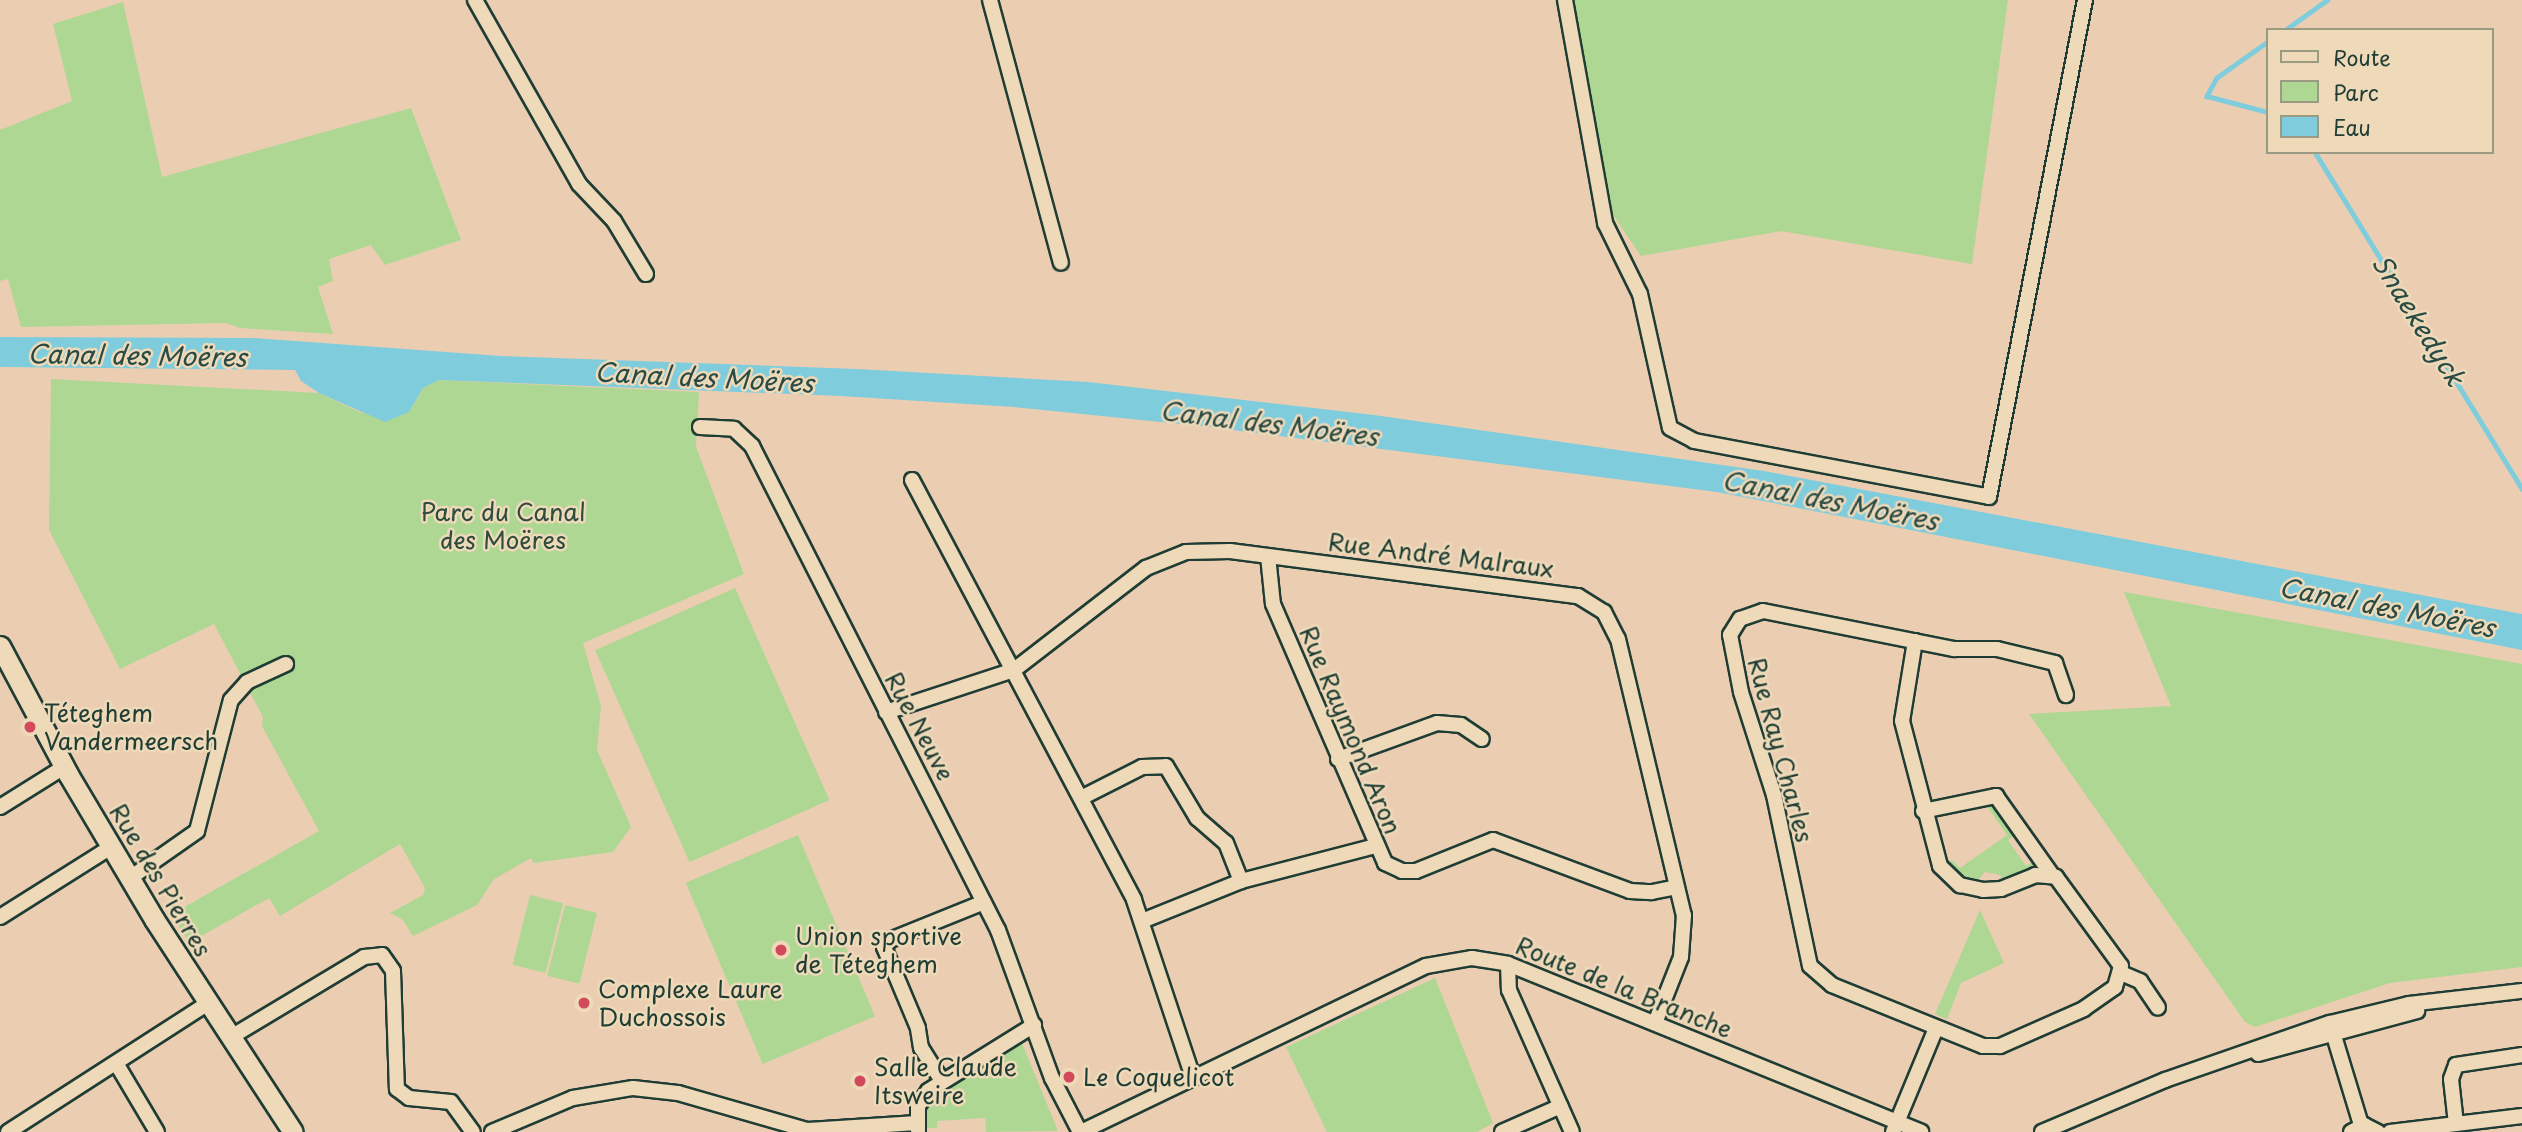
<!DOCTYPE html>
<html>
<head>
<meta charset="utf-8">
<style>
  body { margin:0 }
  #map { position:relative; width:2522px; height:1132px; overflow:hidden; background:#ebceb2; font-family:"Playpen Sans",sans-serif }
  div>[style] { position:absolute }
  .green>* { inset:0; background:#aed794; transform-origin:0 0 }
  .water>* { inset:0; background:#7fccdd }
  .stream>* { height:4.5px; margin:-2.25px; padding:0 2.25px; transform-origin:2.25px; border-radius:2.25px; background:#7fccdd }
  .roads { filter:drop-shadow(2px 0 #1f3d34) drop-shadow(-2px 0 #1f3d34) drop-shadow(0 2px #1f3d34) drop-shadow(0 -2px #1f3d34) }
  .minor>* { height:14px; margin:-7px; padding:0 7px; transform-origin:7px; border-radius:7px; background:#eed9b8 }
  .secondary>* { height:19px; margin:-9.5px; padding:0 9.5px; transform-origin:9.5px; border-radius:9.5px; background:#eed9b8 }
  .dots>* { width:19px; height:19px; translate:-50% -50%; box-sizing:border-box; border:4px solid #eed9b8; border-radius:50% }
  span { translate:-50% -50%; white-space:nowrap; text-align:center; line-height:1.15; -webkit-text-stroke:5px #eed9b8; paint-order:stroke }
  .park-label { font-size:24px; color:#2d4c3e }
  .street-label { font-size:24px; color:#1f3d34 }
  .poi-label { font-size:24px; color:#1f3d34 }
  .left { translate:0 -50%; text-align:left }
  .water-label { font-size:26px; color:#294b45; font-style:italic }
  .legend { position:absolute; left:2266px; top:28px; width:228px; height:126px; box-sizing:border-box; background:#eed9b8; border:2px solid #9b9b83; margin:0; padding:9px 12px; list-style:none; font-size:21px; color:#1f3d34 }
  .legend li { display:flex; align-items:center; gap:14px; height:35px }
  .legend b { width:35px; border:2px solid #9b9b83 }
</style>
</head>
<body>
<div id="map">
  <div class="green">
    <i style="clip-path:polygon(1574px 0,2008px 0,1972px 264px,1781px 231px,1641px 256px,1613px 215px)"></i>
    <i style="clip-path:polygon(123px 2px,162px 177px,411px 108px,461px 240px,385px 265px,371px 245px,329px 259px,333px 281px,318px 287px,333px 334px,240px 328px,226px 323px,21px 327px,8px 279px,0 281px,0 130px,72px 101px,53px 24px)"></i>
    <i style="clip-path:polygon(51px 379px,319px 393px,362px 413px,409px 412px,423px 388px,439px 380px,699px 392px,696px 447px,744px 574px,583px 643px,601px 706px,597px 750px,631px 827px,613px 852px,534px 863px,531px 858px,494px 879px,477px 905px,413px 936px,403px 920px,390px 913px,423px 895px,425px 888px,400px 844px,280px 916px,269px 898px,189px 943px,172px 914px,319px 831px,262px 726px,263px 717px,214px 624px,120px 669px,49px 530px)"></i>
    <i style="left:735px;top:588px;width:232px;height:153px;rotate:66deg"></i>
    <i style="clip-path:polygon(2124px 592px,2522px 664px,2522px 967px,2390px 983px,2255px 1027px,2245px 1022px,2029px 714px,2171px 706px)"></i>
    <i style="clip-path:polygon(1991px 801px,2018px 834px,2008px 840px,2026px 866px,2037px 859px,2039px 864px,2004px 883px,2000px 875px,1985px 872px,1975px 884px,1962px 880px,1946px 864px,1952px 860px,1960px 868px,2007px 835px,1984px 802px)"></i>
    <i style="left:798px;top:835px;width:197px;height:122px;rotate:67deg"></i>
    <i style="left:530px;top:895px;width:34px;height:72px;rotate:14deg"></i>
    <i style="left:565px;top:905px;width:33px;height:73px;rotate:14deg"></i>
    <i style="clip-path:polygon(1980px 910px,2004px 963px,1961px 983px,1947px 1019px,1935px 1014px)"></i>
    <i style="clip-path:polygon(1435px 978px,1493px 1123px,1477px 1132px,1327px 1132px,1286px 1047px)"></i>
    <i style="clip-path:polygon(1021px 1041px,1058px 1131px,986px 1132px,985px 1118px,937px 1121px,937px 1128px,926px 1128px,925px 1104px,929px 1097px)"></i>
  </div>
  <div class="water">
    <i style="clip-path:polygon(0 337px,254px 338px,501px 356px,857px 369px,1088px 382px,1374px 415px,1764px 471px,2522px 614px,2522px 650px,1717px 492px,1210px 427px,1014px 407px,841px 396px,439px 380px,423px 388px,409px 412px,385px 422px,319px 393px,301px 381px,295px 370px,0 367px)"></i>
  </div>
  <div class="stream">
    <i style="left:2285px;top:30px;width:52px;rotate:-35.5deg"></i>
    <i style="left:2268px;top:42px;width:62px;rotate:144.8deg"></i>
    <i style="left:2217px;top:78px;width:21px;rotate:119deg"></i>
    <i style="left:2207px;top:96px;width:63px;rotate:14.7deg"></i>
    <i style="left:2315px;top:152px;width:395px;rotate:58.4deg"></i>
  </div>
  <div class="roads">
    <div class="minor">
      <i style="left:475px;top:0;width:211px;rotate:60.5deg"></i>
      <i style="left:579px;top:184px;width:51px;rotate:46.6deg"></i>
      <i style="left:614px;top:221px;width:62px;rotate:58.9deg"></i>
      <i style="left:990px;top:0;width:272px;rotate:74.9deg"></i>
      <i style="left:1565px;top:0;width:227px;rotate:79.8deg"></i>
      <i style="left:1605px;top:223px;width:79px;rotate:63.8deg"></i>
      <i style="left:1640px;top:294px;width:137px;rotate:77.4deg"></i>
      <i style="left:1670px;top:428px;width:27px;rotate:28deg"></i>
      <i style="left:1694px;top:441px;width:300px;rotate:10.7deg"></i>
      <i style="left:1989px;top:497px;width:506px;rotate:-79.07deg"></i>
      <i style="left:700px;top:427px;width:34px;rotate:3deg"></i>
      <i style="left:734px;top:429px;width:25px;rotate:43deg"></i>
      <i style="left:752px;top:446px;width:543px;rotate:63.06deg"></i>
      <i style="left:998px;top:930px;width:158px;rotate:70deg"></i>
      <i style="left:1052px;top:1078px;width:61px;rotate:62.6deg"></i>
      <i style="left:912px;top:480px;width:475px;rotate:62.1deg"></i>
      <i style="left:1134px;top:900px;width:187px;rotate:71.6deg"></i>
      <i style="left:1268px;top:556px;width:48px;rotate:84.1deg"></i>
      <i style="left:1273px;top:604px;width:282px;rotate:66.6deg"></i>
      <i style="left:1385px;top:863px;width:19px;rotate:25deg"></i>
      <i style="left:1402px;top:871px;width:14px"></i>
      <i style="left:1416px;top:871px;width:83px;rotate:-21.9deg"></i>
      <i style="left:1493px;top:840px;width:146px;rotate:20.4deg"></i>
      <i style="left:1630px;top:891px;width:22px;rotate:3deg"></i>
      <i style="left:1652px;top:892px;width:25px;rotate:-11deg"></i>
      <i style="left:1915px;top:641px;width:81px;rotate:99.2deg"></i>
      <i style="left:1902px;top:721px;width:150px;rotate:75.3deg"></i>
      <i style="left:1940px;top:866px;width:28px;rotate:44deg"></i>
      <i style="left:1960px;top:885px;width:24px;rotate:12deg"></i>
      <i style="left:1983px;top:890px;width:18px;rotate:-3deg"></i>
      <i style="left:2001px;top:889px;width:37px;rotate:-22deg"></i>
      <i style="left:2035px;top:875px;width:21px;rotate:5deg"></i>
      <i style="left:2056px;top:877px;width:110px;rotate:53.9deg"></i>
      <i style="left:2121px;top:966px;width:22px;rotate:106deg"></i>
      <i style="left:2115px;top:987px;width:38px;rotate:145deg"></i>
      <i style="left:2084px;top:1009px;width:92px;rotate:156.2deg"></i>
      <i style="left:2000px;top:1046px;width:17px;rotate:180deg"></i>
      <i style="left:1983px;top:1046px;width:163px;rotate:-158deg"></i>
      <i style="left:1832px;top:985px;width:29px;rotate:-139deg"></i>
      <i style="left:1810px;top:966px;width:175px;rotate:-101.9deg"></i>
      <i style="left:1774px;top:795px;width:108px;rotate:-107.8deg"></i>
      <i style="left:1741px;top:692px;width:58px;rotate:-100.9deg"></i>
      <i style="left:1730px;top:635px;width:19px;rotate:-58deg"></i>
      <i style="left:1740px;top:619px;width:24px;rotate:-19deg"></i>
      <i style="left:1763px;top:611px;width:195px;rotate:11.3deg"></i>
      <i style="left:1954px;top:649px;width:43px"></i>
      <i style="left:1997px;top:649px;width:60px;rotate:13.6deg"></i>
      <i style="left:2055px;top:663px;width:34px;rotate:71deg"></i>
      <i style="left:886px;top:712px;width:135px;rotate:-18.2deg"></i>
      <i style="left:1014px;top:670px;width:167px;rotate:-37.7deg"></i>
      <i style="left:1146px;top:568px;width:43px;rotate:-21.8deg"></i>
      <i style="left:1186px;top:552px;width:44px;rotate:-1.3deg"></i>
      <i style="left:1230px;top:551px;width:351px;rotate:7.4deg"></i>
      <i style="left:1578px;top:596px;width:31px;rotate:32deg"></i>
      <i style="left:1604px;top:612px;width:30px;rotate:63deg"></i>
      <i style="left:1618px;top:639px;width:284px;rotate:76.6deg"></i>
      <i style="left:1684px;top:915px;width:42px;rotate:94.1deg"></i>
      <i style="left:1681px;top:957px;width:71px;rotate:111.5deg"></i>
      <i style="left:1338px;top:759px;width:105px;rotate:-20deg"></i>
      <i style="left:1437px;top:723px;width:24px;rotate:5deg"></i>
      <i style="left:1461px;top:725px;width:25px;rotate:34deg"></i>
      <i style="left:1081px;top:798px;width:68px;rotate:-26.9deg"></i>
      <i style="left:1142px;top:767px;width:24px;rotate:-2deg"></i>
      <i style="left:1166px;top:766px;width:61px;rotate:59.2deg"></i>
      <i style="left:1197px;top:818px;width:38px;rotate:41deg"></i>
      <i style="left:1226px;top:843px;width:41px;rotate:68.5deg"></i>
      <i style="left:0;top:807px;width:75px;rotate:-32deg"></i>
      <i style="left:1923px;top:811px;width:75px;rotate:-11.6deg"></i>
      <i style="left:1996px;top:796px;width:97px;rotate:54.7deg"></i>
      <i style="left:130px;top:878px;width:82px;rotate:-35deg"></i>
      <i style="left:197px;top:831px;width:135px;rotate:-75.5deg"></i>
      <i style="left:231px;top:700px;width:24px;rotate:-48deg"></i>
      <i style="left:247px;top:682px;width:43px;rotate:-24.8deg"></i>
      <i style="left:0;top:917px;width:131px;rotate:-32.2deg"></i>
      <i style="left:1142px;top:921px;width:107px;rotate:-22deg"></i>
      <i style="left:1241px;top:881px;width:138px;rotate:-14.6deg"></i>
      <i style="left:1508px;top:964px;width:26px;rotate:88deg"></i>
      <i style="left:1509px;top:990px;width:155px;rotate:66.1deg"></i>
      <i style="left:2121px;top:973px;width:21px;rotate:23deg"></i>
      <i style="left:2140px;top:981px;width:32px;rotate:56deg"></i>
      <i style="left:2331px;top:1026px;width:103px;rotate:73.1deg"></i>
      <i style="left:231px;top:1037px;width:155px;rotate:-31deg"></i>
      <i style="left:364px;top:957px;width:18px;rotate:-6deg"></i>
      <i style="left:382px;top:955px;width:19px;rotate:55deg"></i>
      <i style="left:393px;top:971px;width:118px;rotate:88.1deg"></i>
      <i style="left:397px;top:1089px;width:15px;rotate:37deg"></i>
      <i style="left:409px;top:1098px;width:42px;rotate:5.4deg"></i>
      <i style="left:451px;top:1102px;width:37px;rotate:54deg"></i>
      <i style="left:2258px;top:1054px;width:165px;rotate:-15.1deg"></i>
      <i style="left:116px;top:1063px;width:80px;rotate:59.3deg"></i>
      <i style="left:942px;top:1081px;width:39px;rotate:-122deg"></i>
      <i style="left:921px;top:1048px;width:20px;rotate:-99deg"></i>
      <i style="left:918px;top:1028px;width:88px;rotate:-112.8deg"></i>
      <i style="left:884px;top:947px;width:9px;rotate:-49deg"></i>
      <i style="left:890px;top:940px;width:101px;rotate:-22deg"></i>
      <i style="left:2456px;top:1124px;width:45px;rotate:-96.3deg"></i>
      <i style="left:2451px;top:1079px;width:15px;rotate:-70deg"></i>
      <i style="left:2456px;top:1065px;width:67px;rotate:-8.6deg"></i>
      <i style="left:918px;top:1131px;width:25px;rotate:-90deg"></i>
      <i style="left:918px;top:1106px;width:18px;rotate:-56deg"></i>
      <i style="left:928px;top:1091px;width:125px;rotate:-31.9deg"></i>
      <i style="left:8px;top:1132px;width:238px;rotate:-32.8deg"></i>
      <i style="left:492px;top:1132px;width:88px;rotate:-22.8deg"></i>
      <i style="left:573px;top:1098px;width:61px;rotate:-9.5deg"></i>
      <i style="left:633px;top:1088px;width:45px;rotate:6.3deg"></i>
      <i style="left:678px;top:1093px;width:134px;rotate:16deg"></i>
      <i style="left:807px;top:1130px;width:111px;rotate:-3.6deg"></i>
      <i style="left:1081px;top:1132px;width:383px;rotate:-25.7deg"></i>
      <i style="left:1426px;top:966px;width:47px;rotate:-9.9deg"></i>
      <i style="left:1472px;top:958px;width:36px;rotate:9deg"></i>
      <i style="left:1508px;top:964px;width:446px;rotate:22.1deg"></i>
      <i style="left:1502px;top:1132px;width:64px;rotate:-23.8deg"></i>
      <i style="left:1893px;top:1132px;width:113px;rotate:-67.5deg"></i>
      <i style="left:2042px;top:1132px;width:134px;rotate:-22.9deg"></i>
      <i style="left:2165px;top:1080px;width:175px;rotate:-19.1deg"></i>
      <i style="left:2330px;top:1023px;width:81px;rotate:-13.5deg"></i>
      <i style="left:2409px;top:1004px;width:114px;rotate:-6.6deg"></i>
      <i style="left:2351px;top:1132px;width:15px;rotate:-28deg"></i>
      <i style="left:2364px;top:1125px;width:16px;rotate:27deg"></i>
      <i style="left:2390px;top:1132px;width:133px;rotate:-6.9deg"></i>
    </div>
    <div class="secondary">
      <i style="left:0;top:646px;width:145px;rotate:62deg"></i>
      <i style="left:68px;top:774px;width:169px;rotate:59.3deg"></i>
      <i style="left:154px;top:919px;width:254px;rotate:56.9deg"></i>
    </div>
  </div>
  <div class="dots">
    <i style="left:30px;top:727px;background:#d1495b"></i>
    <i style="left:781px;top:950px;background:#d1495b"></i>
    <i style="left:584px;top:1003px;background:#d1495b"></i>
    <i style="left:1069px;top:1077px;background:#d1495b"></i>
    <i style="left:860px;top:1081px;background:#d1495b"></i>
  </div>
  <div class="park-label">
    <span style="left:503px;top:526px">Parc du Canal<br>des Moëres</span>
  </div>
  <div class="street-label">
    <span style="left:1441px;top:555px;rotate:7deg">Rue André Malraux</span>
    <span style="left:920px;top:726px;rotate:62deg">Rue Neuve</span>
    <span style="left:1351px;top:730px;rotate:67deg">Rue Raymond Aron</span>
    <span style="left:1781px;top:750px;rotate:75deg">Rue Ray Charles</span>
    <span style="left:161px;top:880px;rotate:59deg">Rue des Pierres</span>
    <span style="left:1624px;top:987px;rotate:22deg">Route de la Branche</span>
  </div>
  <div class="poi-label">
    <span class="left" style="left:44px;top:727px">Téteghem<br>Vandermeersch</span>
    <span class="left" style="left:795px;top:950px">Union sportive<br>de Téteghem</span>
    <span class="left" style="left:598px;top:1003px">Complexe Laure<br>Duchossois</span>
    <span class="left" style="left:874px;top:1081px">Salle Claude<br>Itsweire</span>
    <span class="left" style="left:1083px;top:1077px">Le Coquelicot</span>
  </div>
  <div class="water-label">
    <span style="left:2419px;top:320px;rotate:58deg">Snaekedyck</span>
    <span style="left:137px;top:355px;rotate:1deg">Canal des Moëres</span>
    <span style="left:704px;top:377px;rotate:3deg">Canal des Moëres</span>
    <span style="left:1269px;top:423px;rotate:7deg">Canal des Moëres</span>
    <span style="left:1830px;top:500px;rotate:11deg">Canal des Moëres</span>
    <span style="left:2387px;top:607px;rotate:11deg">Canal des Moëres</span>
  </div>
  <ul class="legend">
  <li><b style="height:9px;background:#eed9b8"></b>Route</li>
  <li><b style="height:19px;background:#aed794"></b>Parc</li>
  <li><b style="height:19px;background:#7fccdd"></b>Eau</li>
  </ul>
</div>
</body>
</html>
